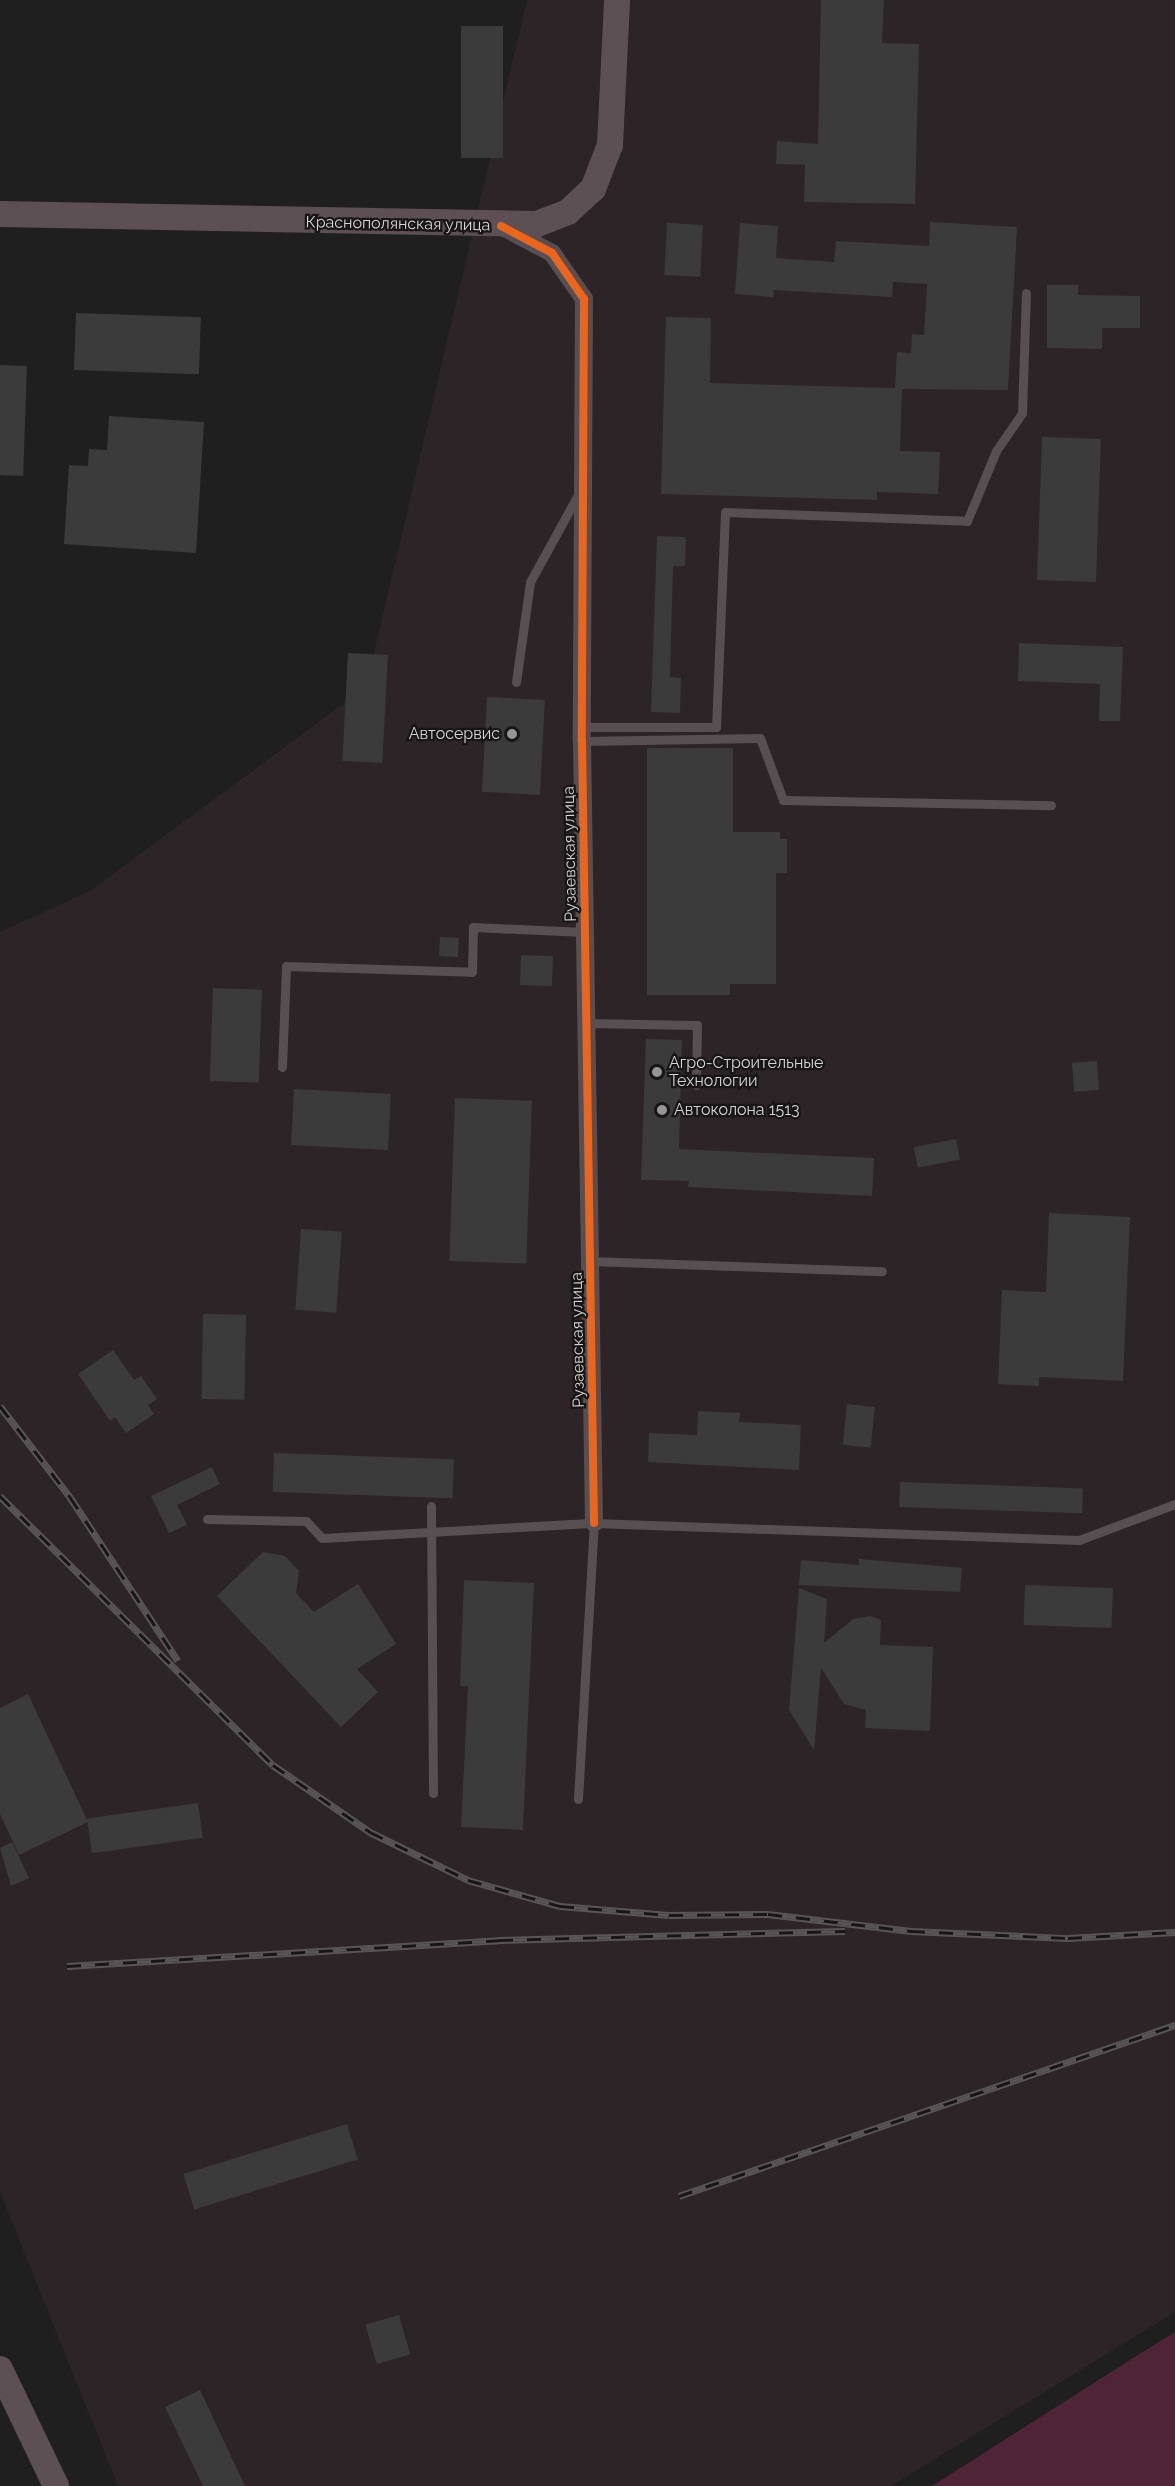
<!DOCTYPE html>
<html>
<head>
<meta charset="utf-8">
<style>
  body { margin:0 }
  #map { position:relative; width:1175px; height:2486px; overflow:hidden; background:#201f1f; font-family:Raleway,sans-serif }
  div>[style] { position:absolute }
  .built>* { inset:0; background:#2c2427 }
  .green>* { inset:0; background:#502437 }
  .building>* { inset:0; background:#3c3b3b; transform-origin:0 0 }
  .lane>* { height:9px; margin:-4.5px; padding:0 4.5px; transform-origin:4.5px; border-radius:4.5px; background:#574f52 }
  .street>* { height:18px; margin:-9px; padding:0 9px; transform-origin:9px; border-radius:9px; background:#574f52 }
  .secondary>* { height:26px; margin:-13px; padding:0 13px; transform-origin:13px; border-radius:13px; background:#5c5055 }
  .rail>* { height:7px; margin-top:-3.5px; transform-origin:0; background:repeating-linear-gradient(90deg,#171516 0 14px,#595556 0 28px); box-sizing:border-box; border-block:2px solid #595556 }
  .cycleway>* { height:8px; margin:-4px; padding:0 4px; transform-origin:4px; border-radius:4px; background:#eb651d }
  .dots>* { width:16px; height:16px; translate:-50% -50%; box-sizing:border-box; border:3px solid #171516; border-radius:50% }
  span { translate:-50% -50%; white-space:nowrap; text-align:center; line-height:1.15; -webkit-text-stroke:4.5px #171516; paint-order:stroke }
  .street-label { font-size:16px; color:#d7d6d6 }
  .poi-label { font-size:16px; color:#d7d6d6 }
  .right { translate:-100% -50%; text-align:right }
  .left { translate:0 -50%; text-align:left }
</style>
</head>
<body>
<div id="map">
  <div class="built">
    <i style="clip-path:polygon(527px 0,1175px 0,1175px 2312px,891px 2486px,118px 2486px,0 2192px,0 932px,90px 891px,366px 687px)"></i>
  </div>
  <div class="green">
    <i style="clip-path:polygon(1175px 2332px,1175px 2486px,932px 2486px,1133px 2358px)"></i>
  </div>
  <div class="building">
    <i style="clip-path:polygon(821px 0,884px 0,882px 43px,919px 44px,915px 204px,804px 202px,805px 165px,776px 164px,777px 141px,818px 144px)"></i>
    <i style="left:461px;top:26px;width:42px;height:132px"></i>
    <i style="clip-path:polygon(930px 222px,1017px 227px,1008px 390px,902px 389px,900px 451px,940px 452px,938px 494px,877px 492px,877px 500px,661px 494px,666px 317px,711px 318px,710px 383px,895px 388px,897px 352px,911px 353px,912px 334px,924px 335px,927px 284px,893px 282px,892px 297px,774px 290px,773px 297px,735px 294px,740px 223px,778px 226px,776px 258px,834px 262px,836px 241px,929px 246px)"></i>
    <i style="left:667px;top:223px;width:36px;height:52px;rotate:3deg"></i>
    <i style="clip-path:polygon(1047px 285px,1078px 285px,1078px 295px,1140px 296px,1140px 328px,1102px 328px,1102px 349px,1047px 348px)"></i>
    <i style="left:76px;top:313px;width:125px;height:57px;rotate:2deg"></i>
    <i style="left:0;top:365px;width:27px;height:110px;rotate:2deg"></i>
    <i style="clip-path:polygon(109px 416px,204px 422px,196px 553px,64px 544px,69px 465px,88px 466px,89px 449px,107px 450px)"></i>
    <i style="left:1042px;top:437px;width:59px;height:143px;rotate:2deg"></i>
    <i style="clip-path:polygon(657px 536px,686px 537px,685px 566px,673px 566px,670px 677px,681px 678px,680px 713px,651px 712px)"></i>
    <i style="clip-path:polygon(1019px 643px,1123px 647px,1120px 721px,1099px 721px,1100px 684px,1018px 681px)"></i>
    <i style="left:348px;top:653px;width:40px;height:108px;rotate:3deg"></i>
    <i style="left:487px;top:697px;width:58px;height:95px;rotate:3deg"></i>
    <i style="clip-path:polygon(647px 748px,733px 748px,733px 832px,780px 832px,780px 839px,787px 839px,787px 873px,776px 873px,776px 984px,730px 984px,730px 995px,647px 995px)"></i>
    <i style="left:440px;top:937px;width:19px;height:19px;rotate:3deg"></i>
    <i style="left:521px;top:955px;width:32px;height:30px;rotate:2deg"></i>
    <i style="left:213px;top:988px;width:49px;height:93px;rotate:2deg"></i>
    <i style="clip-path:polygon(646px 1039px,682px 1040px,679px 1149px,874px 1158px,872px 1196px,688px 1187px,689px 1181px,641px 1180px)"></i>
    <i style="left:1097px;top:1061px;width:29px;height:25px;rotate:86deg"></i>
    <i style="left:294px;top:1089px;width:97px;height:56px;rotate:3deg"></i>
    <i style="left:455px;top:1098px;width:77px;height:163px;rotate:2deg"></i>
    <i style="left:956px;top:1139px;width:21px;height:43px;rotate:79deg"></i>
    <i style="clip-path:polygon(1049px 1213px,1130px 1217px,1123px 1381px,1039px 1377px,1039px 1386px,998px 1384px,1002px 1290px,1046px 1292px)"></i>
    <i style="left:301px;top:1229px;width:41px;height:81px;rotate:4deg"></i>
    <i style="left:203px;top:1314px;width:43px;height:85px;rotate:1deg"></i>
    <i style="clip-path:polygon(113px 1350px,134px 1380px,141px 1376px,157px 1399px,148px 1405px,154px 1414px,126px 1433px,115px 1417px,110px 1421px,78px 1374px)"></i>
    <i style="left:847px;top:1404px;width:28px;height:41px;rotate:6deg"></i>
    <i style="clip-path:polygon(698px 1411px,740px 1413px,739px 1422px,801px 1425px,799px 1470px,648px 1462px,649px 1433px,697px 1435px)"></i>
    <i style="left:274px;top:1453px;width:180px;height:39px;rotate:2deg"></i>
    <i style="clip-path:polygon(212px 1467px,220px 1484px,177px 1505px,187px 1525px,169px 1533px,151px 1496px)"></i>
    <i style="left:900px;top:1482px;width:183px;height:25px;rotate:2deg"></i>
    <i style="clip-path:polygon(263px 1552px,285px 1556px,299px 1571px,296px 1593px,314px 1612px,358px 1584px,396px 1644px,357px 1669px,378px 1692px,341px 1727px,217px 1596px)"></i>
    <i style="clip-path:polygon(859px 1559px,962px 1568px,960px 1592px,799px 1585px,801px 1560px,859px 1565px)"></i>
    <i style="clip-path:polygon(464px 1580px,534px 1583px,523px 1830px,461px 1827px,468px 1686px,460px 1686px)"></i>
    <i style="left:1025px;top:1585px;width:88px;height:40px;rotate:2deg"></i>
    <i style="clip-path:polygon(799px 1588px,827px 1599px,824px 1643px,853px 1619px,870px 1616px,881px 1620px,880px 1645px,933px 1647px,930px 1731px,865px 1728px,866px 1710px,844px 1704px,821px 1668px,814px 1750px,789px 1710px)"></i>
    <i style="clip-path:polygon(28px 1694px,88px 1822px,19px 1855px,0 1814px,0 1708px)"></i>
    <i style="left:198px;top:1803px;width:35px;height:112px;rotate:82deg"></i>
    <i style="clip-path:polygon(12px 1842px,29px 1878px,11px 1886px,0 1848px)"></i>
    <i style="left:347px;top:2124px;width:37px;height:171px;rotate:73deg"></i>
    <i style="left:399px;top:2315px;width:41px;height:35px;rotate:74deg"></i>
    <i style="clip-path:polygon(200px 2390px,245px 2486px,203px 2486px,165px 2407px)"></i>
  </div>
  <div class="lane">
    <i style="left:516px;top:682px;width:101px;rotate:-82deg"></i>
    <i style="left:530px;top:582px;width:104px;rotate:-61.2deg"></i>
    <i style="left:582px;top:727px;width:134px"></i>
    <i style="left:716px;top:727px;width:215px;rotate:-87.6deg"></i>
    <i style="left:725px;top:512px;width:242px;rotate:2.1deg"></i>
    <i style="left:967px;top:521px;width:76px;rotate:-67.5deg"></i>
    <i style="left:996px;top:451px;width:46px;rotate:-55.6deg"></i>
    <i style="left:1022px;top:413px;width:120px;rotate:-88.1deg"></i>
    <i style="left:582px;top:741px;width:178px;rotate:-1deg"></i>
    <i style="left:760px;top:738px;width:66px;rotate:69.6deg"></i>
    <i style="left:783px;top:800px;width:268px;rotate:1.1deg"></i>
    <i style="left:586px;top:1023px;width:111px;rotate:1deg"></i>
    <i style="left:697px;top:1025px;width:60px;rotate:91deg"></i>
    <i style="left:282px;top:1067px;width:101px;rotate:-87.7deg"></i>
    <i style="left:286px;top:966px;width:186px;rotate:1.8deg"></i>
    <i style="left:472px;top:972px;width:45px;rotate:-88.7deg"></i>
    <i style="left:473px;top:927px;width:111px;rotate:2.6deg"></i>
    <i style="left:590px;top:1261px;width:292px;rotate:2deg"></i>
    <i style="left:431px;top:1506px;width:287px;rotate:89.6deg"></i>
    <i style="left:207px;top:1519px;width:99px;rotate:1.2deg"></i>
    <i style="left:306px;top:1521px;width:23px;rotate:47deg"></i>
    <i style="left:322px;top:1538px;width:272px;rotate:-3.2deg"></i>
    <i style="left:594px;top:1523px;width:485px;rotate:2deg"></i>
    <i style="left:1079px;top:1540px;width:103px;rotate:-20.6deg"></i>
    <i style="left:578px;top:1799px;width:276px;rotate:-86.7deg"></i>
  </div>
  <div class="street">
    <i style="left:501px;top:226px;width:58px;rotate:27.9deg"></i>
    <i style="left:552px;top:253px;width:56px;rotate:55.2deg"></i>
    <i style="left:584px;top:299px;width:442px;rotate:90.3deg"></i>
    <i style="left:582px;top:741px;width:782px;rotate:89.12deg"></i>
  </div>
  <div class="secondary">
    <i style="left:0;top:214px;width:537px;rotate:1.07deg"></i>
    <i style="left:537px;top:224px;width:33px;rotate:-21deg"></i>
    <i style="left:568px;top:212px;width:34px;rotate:-43deg"></i>
    <i style="left:593px;top:189px;width:47px;rotate:-68.9deg"></i>
    <i style="left:610px;top:145px;width:145px;rotate:-87.2deg"></i>
    <i style="left:0;top:2369px;width:130px;rotate:64.4deg"></i>
  </div>
  <div class="rail">
    <i style="left:0;top:1406px;width:115px;rotate:52.4deg"></i>
    <i style="left:70px;top:1497px;width:196px;rotate:56.6deg"></i>
    <i style="left:0;top:1496px;width:383px;rotate:44.6deg"></i>
    <i style="left:273px;top:1765px;width:118px;rotate:34.6deg"></i>
    <i style="left:370px;top:1832px;width:109px;rotate:26.1deg"></i>
    <i style="left:468px;top:1880px;width:96px;rotate:15.8deg"></i>
    <i style="left:560px;top:1906px;width:109px;rotate:4.7deg"></i>
    <i style="left:669px;top:1915px;width:99px;rotate:-0.6deg"></i>
    <i style="left:768px;top:1914px;width:144px;rotate:6.8deg"></i>
    <i style="left:911px;top:1931px;width:157px;rotate:2.6deg"></i>
    <i style="left:1068px;top:1938px;width:107px;rotate:-3.2deg"></i>
    <i style="left:67px;top:1966px;width:433px;rotate:-3.4deg"></i>
    <i style="left:499px;top:1940px;width:346px;rotate:-1.5deg"></i>
    <i style="left:679px;top:2196px;width:525px;rotate:-19.02deg"></i>
  </div>
  <div class="cycleway">
    <i style="left:501px;top:226px;width:58px;rotate:27.9deg"></i>
    <i style="left:552px;top:253px;width:56px;rotate:55.2deg"></i>
    <i style="left:584px;top:299px;width:442px;rotate:90.3deg"></i>
    <i style="left:582px;top:741px;width:782px;rotate:89.12deg"></i>
  </div>
  <div class="dots">
    <i style="left:512px;top:734px;background:#979696"></i>
    <i style="left:657px;top:1072px;background:#979696"></i>
    <i style="left:662px;top:1110px;background:#979696"></i>
  </div>
  <div class="street-label">
    <span style="left:398px;top:224px;rotate:1deg">Краснополянская улица</span>
    <span style="left:570px;top:854px;rotate:-91deg">Рузаевская улица</span>
    <span style="left:578px;top:1340px;rotate:-91deg">Рузаевская улица</span>
  </div>
  <div class="poi-label">
    <span class="right" style="left:500px;top:734px">Автосервис</span>
    <span class="left" style="left:669px;top:1072px">Агро-Строительные<br>Технологии</span>
    <span class="left" style="left:674px;top:1110px">Автоколона 1513</span>
  </div>
</div>
</body>
</html>
